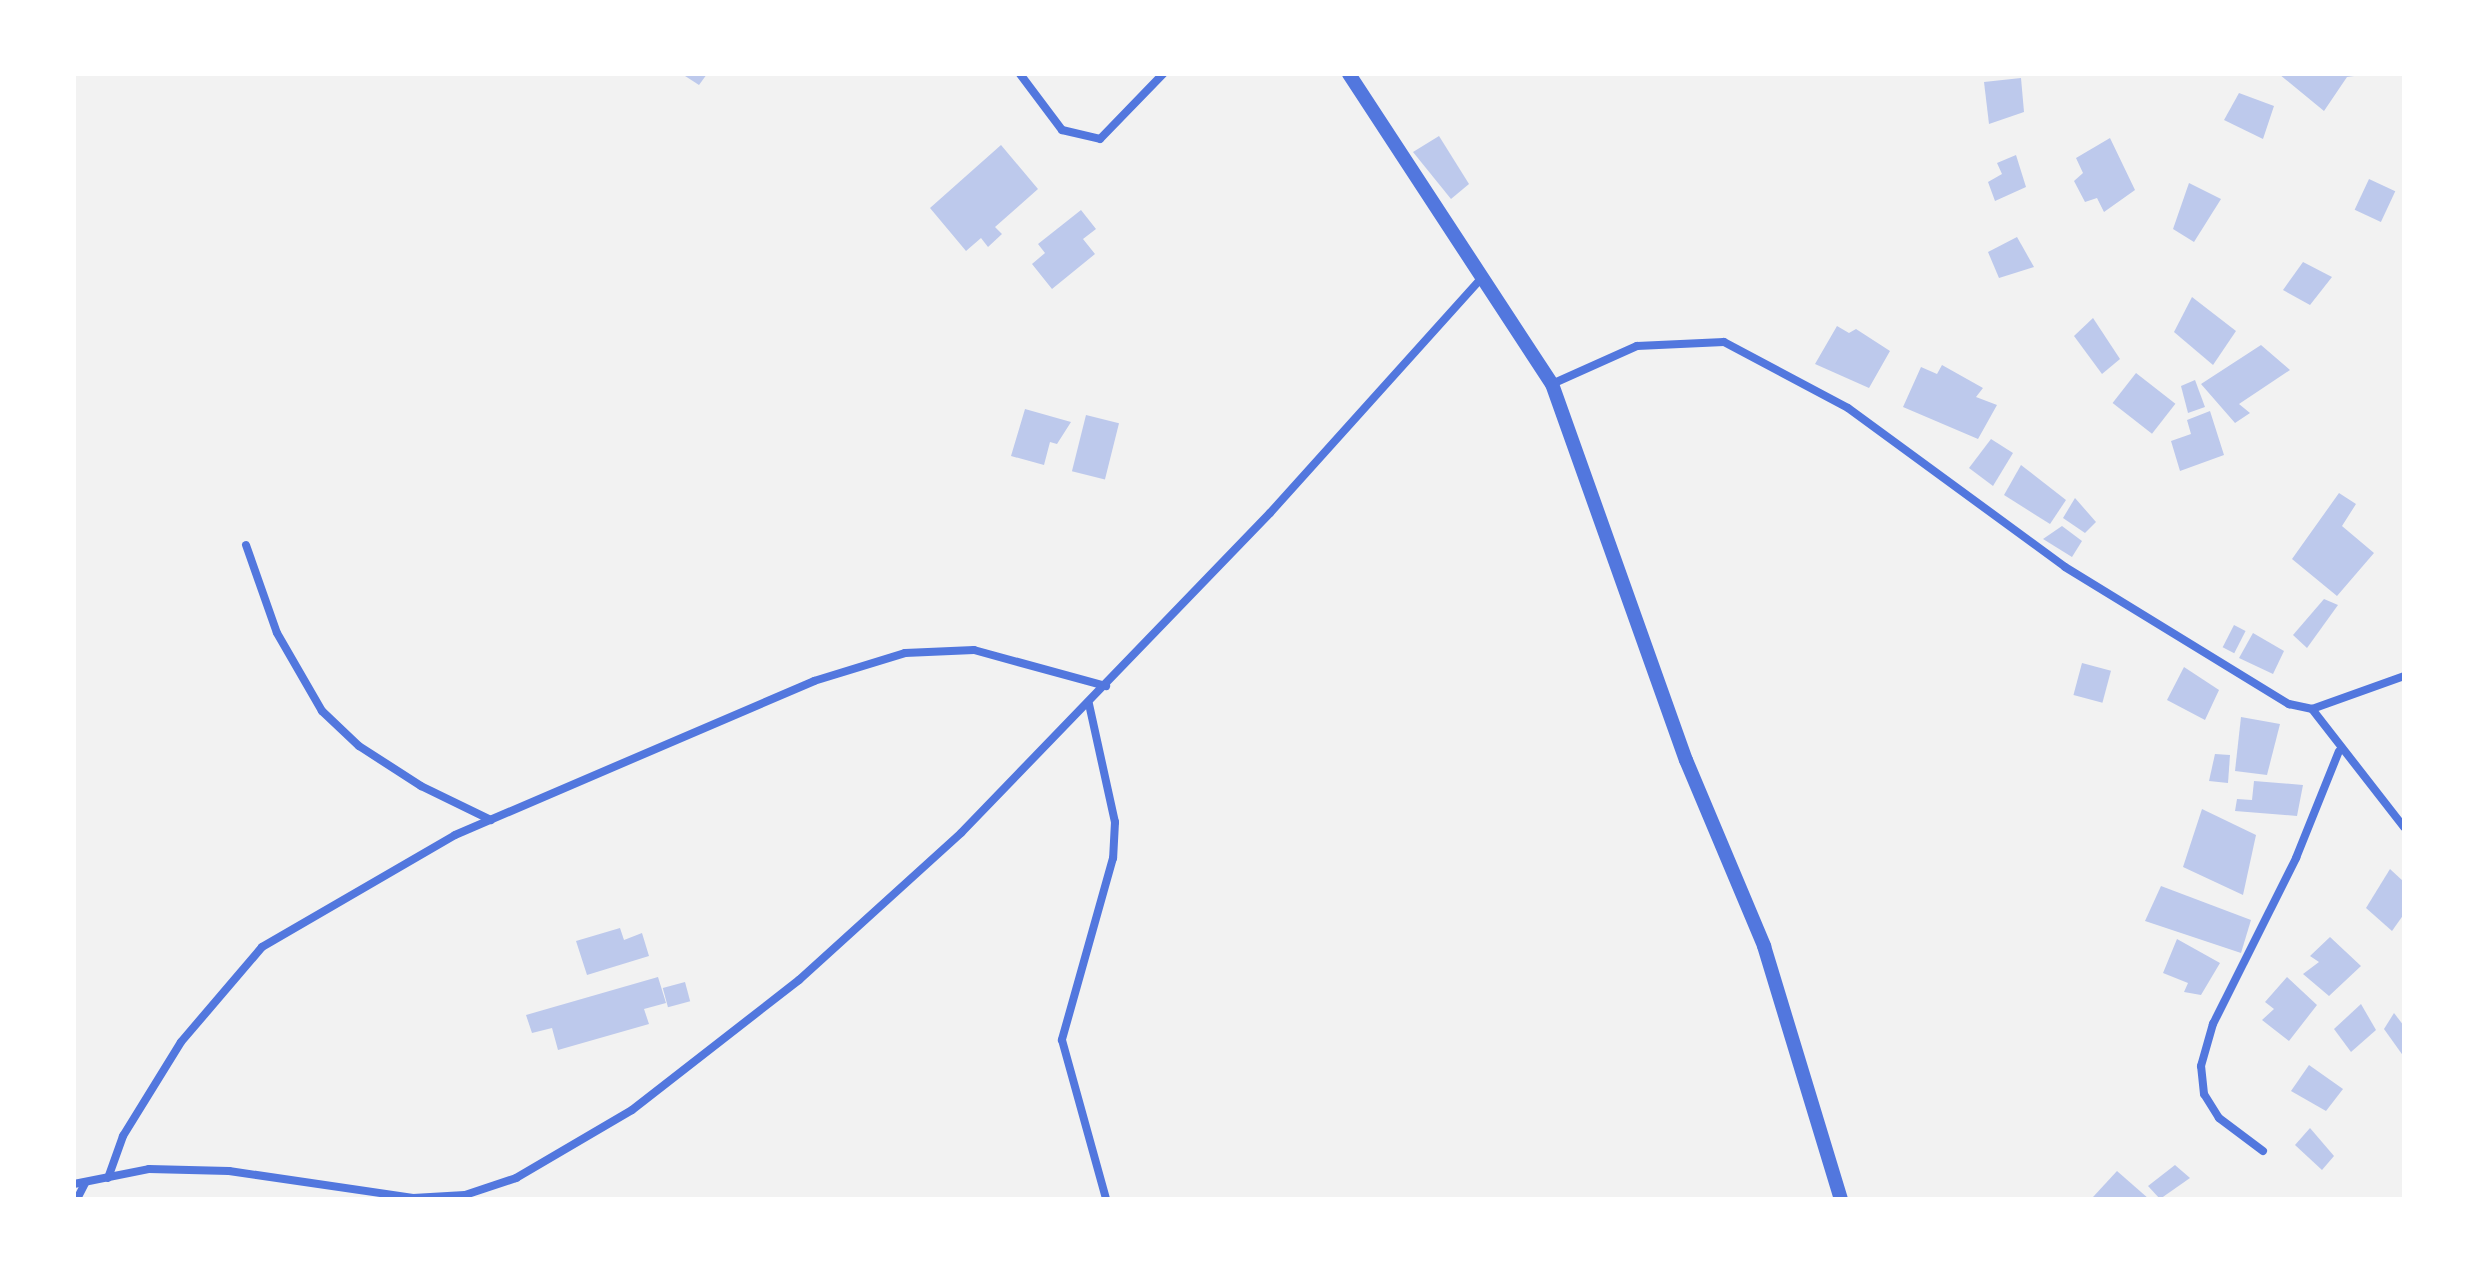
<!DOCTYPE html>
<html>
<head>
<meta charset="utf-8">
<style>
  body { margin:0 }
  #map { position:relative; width:2478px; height:1273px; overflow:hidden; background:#f2f2f2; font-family:"Asap Condensed",sans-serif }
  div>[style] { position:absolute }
  .building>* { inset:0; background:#bdc9ec; transform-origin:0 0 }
  .minor>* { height:8px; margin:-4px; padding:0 4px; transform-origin:4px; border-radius:4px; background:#5277de }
  .tertiary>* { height:14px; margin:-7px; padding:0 7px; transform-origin:7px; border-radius:7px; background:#5277de }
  span { translate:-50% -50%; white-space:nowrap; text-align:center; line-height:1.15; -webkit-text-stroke:6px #fff; paint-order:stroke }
  .frame { position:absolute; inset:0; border:76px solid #fff; pointer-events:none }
</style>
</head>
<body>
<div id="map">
  <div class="building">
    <i style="clip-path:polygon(682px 74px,707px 74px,699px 85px)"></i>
    <i style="clip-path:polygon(2279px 74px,2368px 74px,2347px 77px,2324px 111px)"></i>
    <i style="clip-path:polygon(2021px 78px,2024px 112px,1989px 124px,1984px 82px)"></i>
    <i style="clip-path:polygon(2239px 93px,2274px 106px,2263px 139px,2224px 120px)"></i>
    <i style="clip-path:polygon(1439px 136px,1469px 184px,1451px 199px,1413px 152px)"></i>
    <i style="clip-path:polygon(2110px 138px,2135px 190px,2104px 212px,2097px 198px,2085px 202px,2074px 181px,2083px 173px,2076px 158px)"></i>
    <i style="clip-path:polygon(1001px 145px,1038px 189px,995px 227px,1002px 234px,988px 247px,981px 238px,966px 251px,930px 208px)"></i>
    <i style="clip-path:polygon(2016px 155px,2026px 187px,1995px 201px,1988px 182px,2002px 174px,1997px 163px)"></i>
    <i style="left:2369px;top:179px;width:29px;height:34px;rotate:25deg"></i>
    <i style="clip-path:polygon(2189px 183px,2221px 199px,2194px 242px,2173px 229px)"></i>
    <i style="clip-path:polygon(1081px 210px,1096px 229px,1083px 239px,1095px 254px,1052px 289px,1032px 264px,1045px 253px,1038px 244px)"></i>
    <i style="clip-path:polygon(2017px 237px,2034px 267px,1999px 278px,1988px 252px)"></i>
    <i style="clip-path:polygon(2303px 262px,2332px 277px,2310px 305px,2283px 290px)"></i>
    <i style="clip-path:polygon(2192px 297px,2236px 331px,2213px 365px,2174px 332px)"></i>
    <i style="clip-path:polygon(2093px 318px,2120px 359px,2102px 374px,2074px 336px)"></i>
    <i style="clip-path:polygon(1837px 326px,1849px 333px,1856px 329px,1890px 351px,1869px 388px,1815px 364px)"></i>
    <i style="clip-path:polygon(2261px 345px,2290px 370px,2239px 404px,2250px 413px,2235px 423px,2201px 384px)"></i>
    <i style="clip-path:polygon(1942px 365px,1983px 388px,1976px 397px,1997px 405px,1978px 439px,1903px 407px,1921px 367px,1937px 374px)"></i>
    <i style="left:2136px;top:373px;width:50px;height:38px;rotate:38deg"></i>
    <i style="clip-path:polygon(2195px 380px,2205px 407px,2188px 413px,2181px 386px)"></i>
    <i style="clip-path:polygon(1025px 409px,1071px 422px,1057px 444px,1050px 442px,1044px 465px,1011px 456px)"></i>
    <i style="clip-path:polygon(2210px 411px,2224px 455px,2180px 471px,2171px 441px,2191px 434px,2187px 420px)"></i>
    <i style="left:1086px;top:415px;width:34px;height:58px;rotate:14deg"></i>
    <i style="clip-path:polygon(1991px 439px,2013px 453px,1993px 486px,1969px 468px)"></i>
    <i style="clip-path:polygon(2021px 465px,2066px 500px,2050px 524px,2004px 495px)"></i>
    <i style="clip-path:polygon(2339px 493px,2356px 504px,2342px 526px,2374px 553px,2337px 596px,2292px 559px)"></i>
    <i style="clip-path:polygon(2075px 498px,2096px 522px,2085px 533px,2063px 518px)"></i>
    <i style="clip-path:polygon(2062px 526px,2082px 541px,2072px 557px,2043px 539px)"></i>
    <i style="clip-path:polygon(2324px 599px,2338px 605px,2307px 648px,2293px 635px)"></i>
    <i style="left:2234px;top:625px;width:13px;height:25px;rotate:27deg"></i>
    <i style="clip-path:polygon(2253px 633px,2284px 651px,2273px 674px,2239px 658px)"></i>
    <i style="left:2082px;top:663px;width:30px;height:33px;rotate:15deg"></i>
    <i style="clip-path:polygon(2184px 667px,2219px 690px,2205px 720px,2167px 700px)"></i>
    <i style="clip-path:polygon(2241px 717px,2280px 724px,2267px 775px,2235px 771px)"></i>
    <i style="clip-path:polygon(2215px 754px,2230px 755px,2228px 783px,2209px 781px)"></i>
    <i style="clip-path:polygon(2254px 781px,2303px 785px,2297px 816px,2235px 811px,2237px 799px,2252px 800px)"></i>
    <i style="clip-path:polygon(2202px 809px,2256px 835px,2243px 895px,2183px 867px)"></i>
    <i style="clip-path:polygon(2390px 869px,2404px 882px,2404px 914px,2392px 931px,2366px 908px)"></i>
    <i style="clip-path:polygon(2161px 886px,2251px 920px,2241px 953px,2145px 921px)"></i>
    <i style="clip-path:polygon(620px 928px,624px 940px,642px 933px,649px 956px,587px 975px,576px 941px)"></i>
    <i style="clip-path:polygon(2330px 937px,2361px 966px,2329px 996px,2303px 974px,2319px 962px,2310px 956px)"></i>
    <i style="clip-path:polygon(2177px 939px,2220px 963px,2201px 995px,2184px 992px,2188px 983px,2163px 973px)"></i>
    <i style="clip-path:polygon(658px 977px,666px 1003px,644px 1009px,649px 1024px,558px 1050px,552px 1028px,532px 1033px,526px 1015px)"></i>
    <i style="clip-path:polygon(2287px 977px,2317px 1005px,2289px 1041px,2262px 1020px,2274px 1009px,2265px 1002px)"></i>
    <i style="left:685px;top:982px;width:20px;height:23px;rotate:75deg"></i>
    <i style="clip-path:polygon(2361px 1004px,2376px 1030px,2351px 1052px,2334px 1029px)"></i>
    <i style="clip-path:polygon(2394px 1013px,2404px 1026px,2404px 1057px,2384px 1029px)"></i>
    <i style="clip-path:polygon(2309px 1065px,2343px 1089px,2326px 1111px,2291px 1091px)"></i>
    <i style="clip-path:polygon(2310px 1128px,2334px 1156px,2322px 1170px,2295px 1145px)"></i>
    <i style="clip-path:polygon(2175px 1165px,2190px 1178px,2160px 1199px,2148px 1186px)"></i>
    <i style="clip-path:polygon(2117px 1171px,2149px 1199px,2093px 1197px)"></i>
  </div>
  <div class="minor">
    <i style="left:1020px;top:74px;width:70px;rotate:53.1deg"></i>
    <i style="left:1062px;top:130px;width:39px;rotate:13deg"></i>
    <i style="left:1100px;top:139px;width:91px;rotate:-45.9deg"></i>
    <i style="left:1552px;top:384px;width:93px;rotate:-24.1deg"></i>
    <i style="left:1637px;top:346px;width:87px;rotate:-2.6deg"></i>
    <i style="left:1724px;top:342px;width:140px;rotate:28deg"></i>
    <i style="left:1848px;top:408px;width:269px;rotate:36.2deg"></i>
    <i style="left:2065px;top:567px;width:263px;rotate:31.5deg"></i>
    <i style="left:2289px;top:704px;width:24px;rotate:12deg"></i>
    <i style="left:2312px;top:709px;width:98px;rotate:-19.7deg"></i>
    <i style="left:246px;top:545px;width:93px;rotate:70.6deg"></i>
    <i style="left:277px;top:633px;width:90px;rotate:60deg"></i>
    <i style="left:322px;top:711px;width:51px;rotate:43.4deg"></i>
    <i style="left:359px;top:746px;width:74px;rotate:32.8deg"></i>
    <i style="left:421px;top:786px;width:78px;rotate:25.9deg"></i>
    <i style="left:1089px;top:704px;width:121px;rotate:77.6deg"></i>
    <i style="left:1115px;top:822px;width:36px;rotate:93deg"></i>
    <i style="left:1113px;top:858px;width:189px;rotate:105.7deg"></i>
    <i style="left:1062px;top:1040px;width:165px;rotate:74.5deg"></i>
    <i style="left:2312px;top:709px;width:150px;rotate:52.1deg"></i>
    <i style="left:2263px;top:1151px;width:55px;rotate:-143.1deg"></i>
    <i style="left:2219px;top:1118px;width:28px;rotate:-122deg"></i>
    <i style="left:2204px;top:1094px;width:28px;rotate:-96deg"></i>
    <i style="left:2201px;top:1066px;width:44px;rotate:-74.1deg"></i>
    <i style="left:2213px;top:1024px;width:186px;rotate:-63.4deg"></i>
    <i style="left:2296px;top:858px;width:115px;rotate:-68.1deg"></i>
    <i style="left:108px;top:1178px;width:45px;rotate:-70.3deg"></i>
    <i style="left:123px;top:1136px;width:110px;rotate:-58.3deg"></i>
    <i style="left:181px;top:1042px;width:125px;rotate:-49.5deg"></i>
    <i style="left:262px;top:947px;width:223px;rotate:-30.1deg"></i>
    <i style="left:455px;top:835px;width:391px;rotate:-23.2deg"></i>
    <i style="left:814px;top:681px;width:95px;rotate:-17.1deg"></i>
    <i style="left:905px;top:653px;width:69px;rotate:-2.5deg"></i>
    <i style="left:974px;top:650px;width:137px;rotate:15.3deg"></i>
    <i style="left:74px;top:1184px;width:76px;rotate:-11.3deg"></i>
    <i style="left:149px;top:1169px;width:80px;rotate:1.4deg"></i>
    <i style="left:229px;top:1171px;width:186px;rotate:8.3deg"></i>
    <i style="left:413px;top:1198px;width:52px;rotate:-3.3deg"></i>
    <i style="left:465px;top:1195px;width:54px;rotate:-18.4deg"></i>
    <i style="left:516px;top:1178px;width:134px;rotate:-30.4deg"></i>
    <i style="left:632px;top:1110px;width:212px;rotate:-37.9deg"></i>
    <i style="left:799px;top:980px;width:219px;rotate:-42.2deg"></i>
    <i style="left:961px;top:833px;width:445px;rotate:-46deg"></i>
    <i style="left:1270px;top:513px;width:312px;rotate:-48deg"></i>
    <i style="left:77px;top:1199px;width:18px;rotate:-63deg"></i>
  </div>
  <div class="tertiary">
    <i style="left:1349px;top:74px;width:371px;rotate:56.8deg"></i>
    <i style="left:1552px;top:384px;width:399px;rotate:70.4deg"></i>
    <i style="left:1686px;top:760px;width:202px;rotate:67.2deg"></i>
    <i style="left:1764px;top:946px;width:264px;rotate:73.1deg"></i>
  </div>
  <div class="frame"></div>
</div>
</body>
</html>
